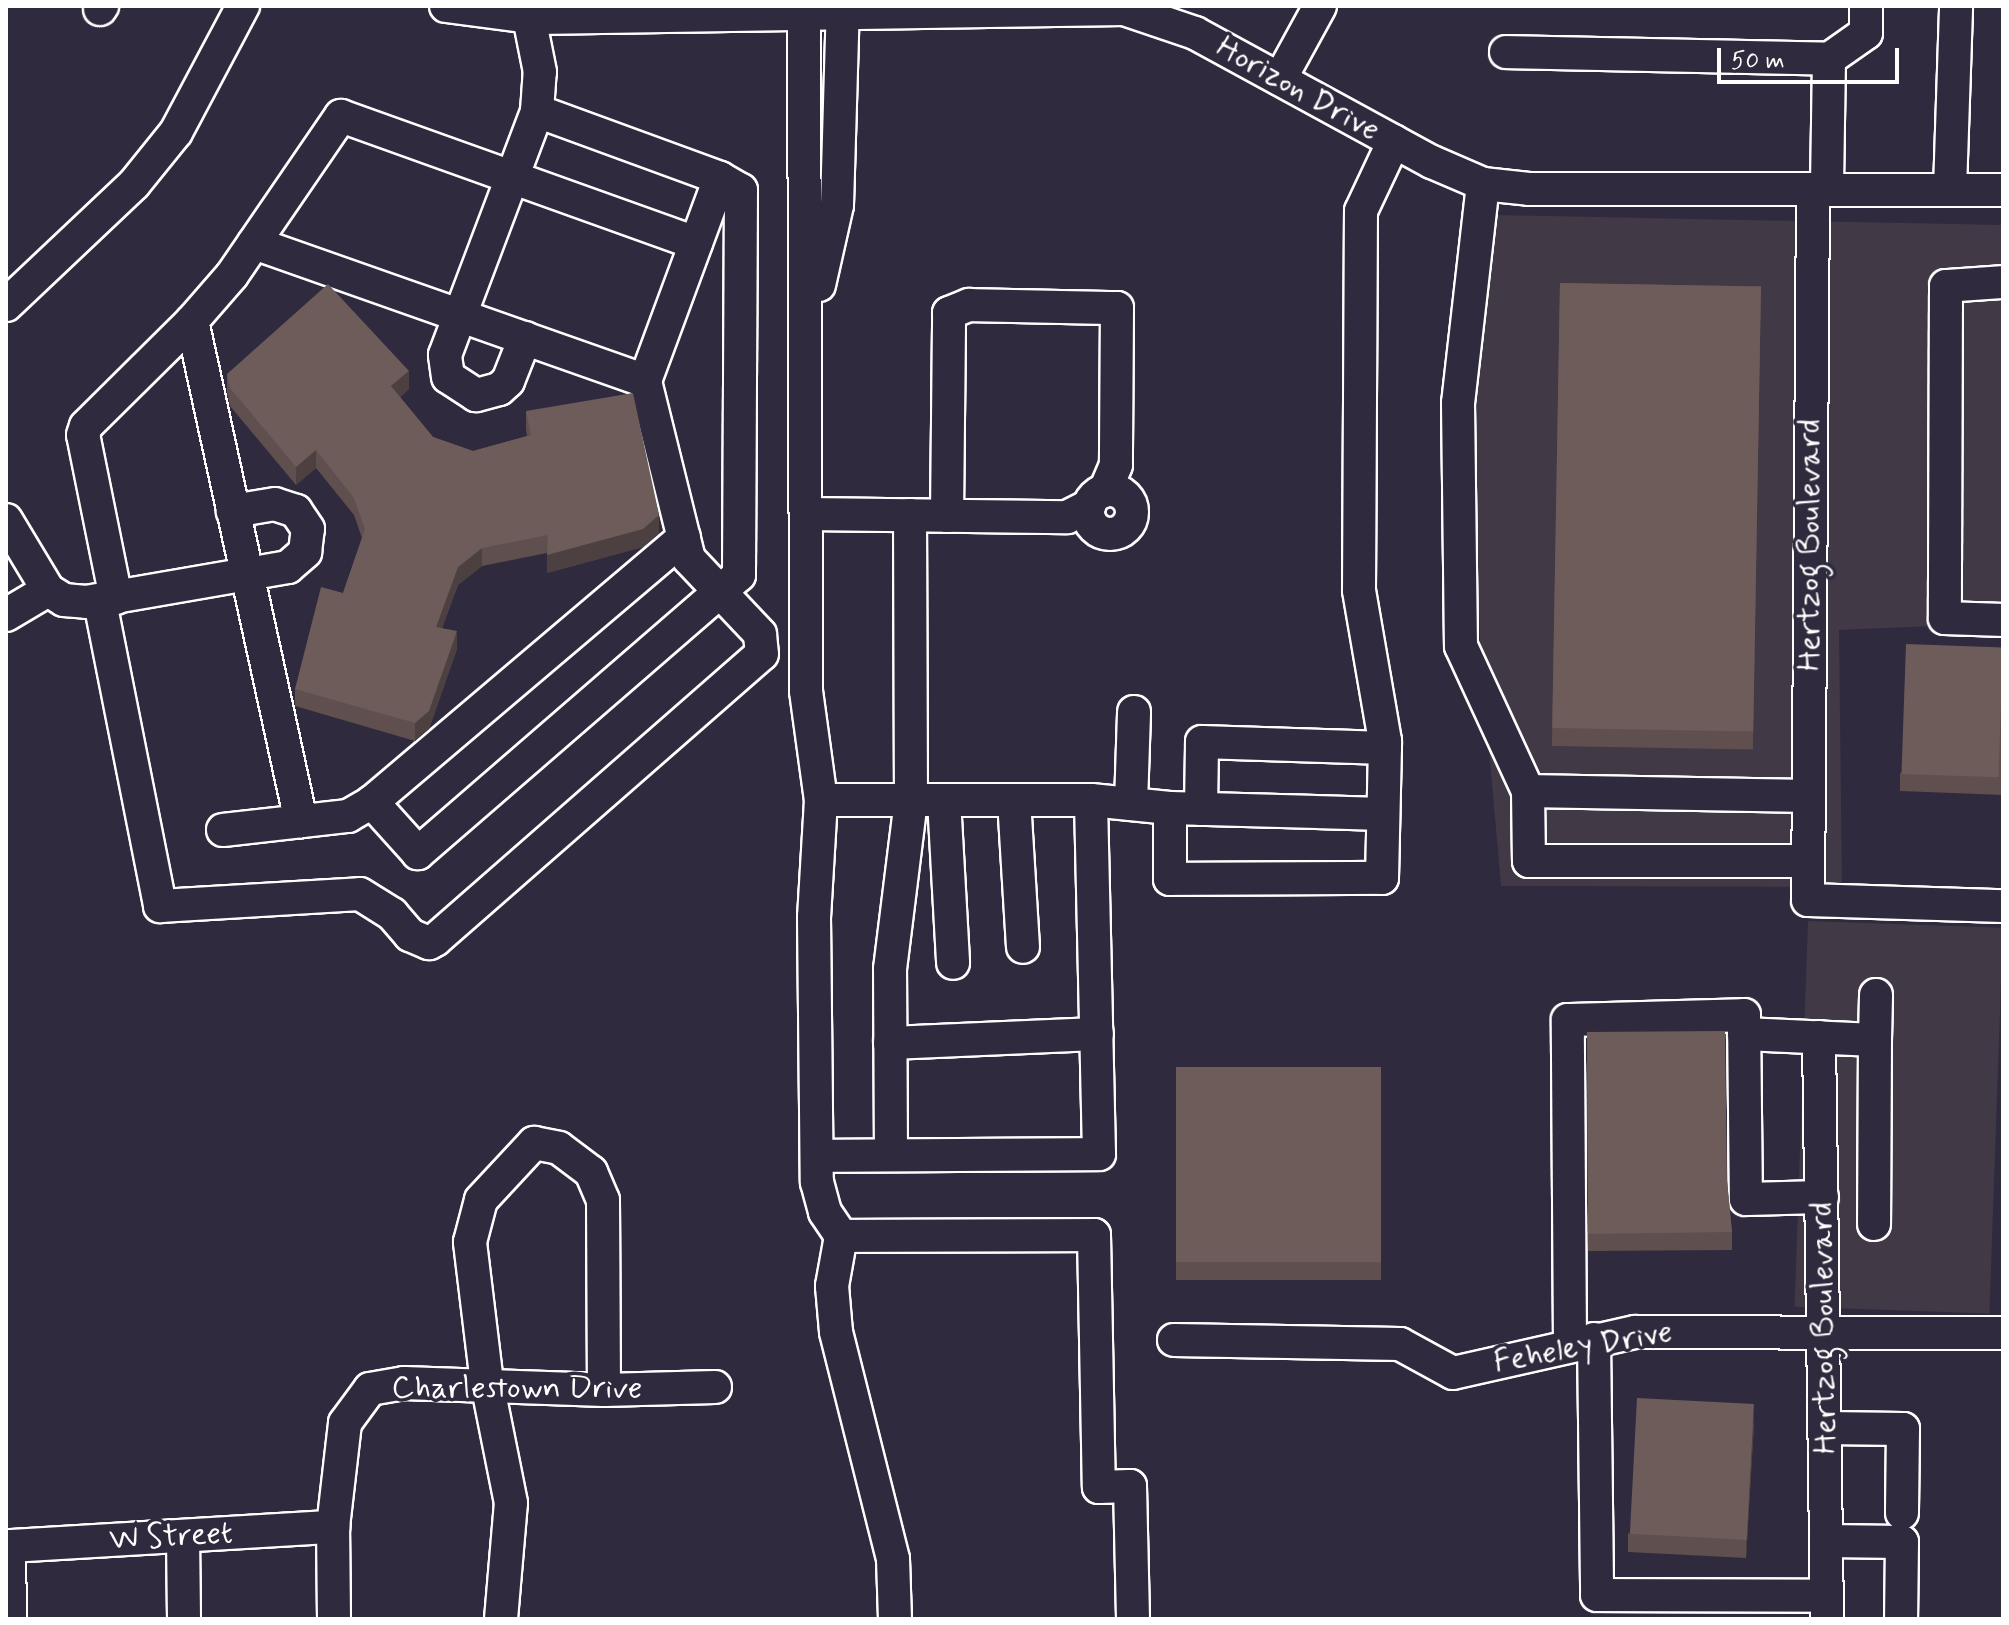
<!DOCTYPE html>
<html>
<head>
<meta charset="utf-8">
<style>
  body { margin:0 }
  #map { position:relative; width:2009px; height:1625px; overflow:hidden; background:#2f2a3d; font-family:Mynerve,sans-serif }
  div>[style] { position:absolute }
  .built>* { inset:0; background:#423946; transform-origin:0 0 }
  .roads { filter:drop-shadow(2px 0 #fff) drop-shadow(-2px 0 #fff) drop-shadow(0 2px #fff) drop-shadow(0 -2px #fff) }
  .minor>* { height:32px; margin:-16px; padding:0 16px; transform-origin:16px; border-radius:16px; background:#2f2a3d }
  .minor>.ring { margin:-16px; padding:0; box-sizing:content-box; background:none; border:32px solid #2f2a3d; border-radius:50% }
  .wall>* { inset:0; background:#5f4f4e; transform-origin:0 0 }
  .shaded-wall>* { inset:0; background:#4d4040 }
  .building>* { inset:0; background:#6e5c5b; transform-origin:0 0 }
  span { translate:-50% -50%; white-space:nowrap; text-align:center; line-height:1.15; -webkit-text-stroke:7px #2f2a3d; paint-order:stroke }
  .street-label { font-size:32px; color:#fff }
  .frame { position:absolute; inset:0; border:8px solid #fff; pointer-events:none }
  .scale { position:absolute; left:1717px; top:48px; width:182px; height:36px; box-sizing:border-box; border:4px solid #fff; border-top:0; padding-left:10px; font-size:24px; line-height:28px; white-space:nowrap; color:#fff; -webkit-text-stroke:6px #2f2a3d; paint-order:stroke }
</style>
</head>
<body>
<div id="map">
  <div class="built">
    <i style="clip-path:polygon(1493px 215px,2003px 225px,2003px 623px,1839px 630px,1842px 887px,1501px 886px,1480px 646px,1473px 399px)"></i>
    <i style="left:1808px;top:921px;width:195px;height:386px;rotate:2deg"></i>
  </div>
  <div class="roads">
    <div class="minor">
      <i style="left:446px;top:6px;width:92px;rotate:7.5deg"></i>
      <i style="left:537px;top:18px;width:587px;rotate:-0.88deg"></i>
      <i style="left:1124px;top:9px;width:75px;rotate:18.7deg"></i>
      <i style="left:1195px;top:33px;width:270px;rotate:28.6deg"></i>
      <i style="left:1432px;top:162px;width:56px;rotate:23.3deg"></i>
      <i style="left:1483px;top:184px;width:46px;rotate:6.2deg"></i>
      <i style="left:1529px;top:189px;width:474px;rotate:0.1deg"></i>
      <i style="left:804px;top:6px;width:685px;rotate:89.83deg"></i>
      <i style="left:806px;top:691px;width:110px;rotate:82.2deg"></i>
      <i style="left:821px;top:800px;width:117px;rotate:93.4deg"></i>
      <i style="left:814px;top:917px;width:265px;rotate:89.4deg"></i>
      <i style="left:817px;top:1182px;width:31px;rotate:75deg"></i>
      <i style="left:825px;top:1212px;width:29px;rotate:56deg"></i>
      <i style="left:841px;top:1236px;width:51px;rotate:100.2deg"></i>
      <i style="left:832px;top:1286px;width:46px;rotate:85deg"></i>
      <i style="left:836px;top:1332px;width:234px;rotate:75.9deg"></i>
      <i style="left:893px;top:1559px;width:60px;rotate:88.1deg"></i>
      <i style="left:100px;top:9px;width:4px;rotate:-56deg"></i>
      <i style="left:1506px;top:52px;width:323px;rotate:1.2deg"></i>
      <i style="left:1829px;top:59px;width:131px;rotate:90.9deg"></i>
      <i style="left:1829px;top:59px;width:45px;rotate:-35.1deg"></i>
      <i style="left:1866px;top:33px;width:27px;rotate:-90deg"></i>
      <i style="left:1280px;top:79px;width:83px;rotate:-61.3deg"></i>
      <i style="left:537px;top:111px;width:195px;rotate:20.1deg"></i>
      <i style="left:720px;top:178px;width:24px;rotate:30deg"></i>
      <i style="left:741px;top:190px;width:385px;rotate:90.3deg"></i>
      <i style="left:739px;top:575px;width:425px;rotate:139.1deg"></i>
      <i style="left:418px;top:853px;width:69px;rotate:-132deg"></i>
      <i style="left:372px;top:802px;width:409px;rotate:-40.3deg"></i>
      <i style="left:1483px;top:184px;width:220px;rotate:96.5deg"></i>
      <i style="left:1458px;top:403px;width:243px;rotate:89.3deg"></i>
      <i style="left:1461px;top:646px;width:160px;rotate:65.2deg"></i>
      <i style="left:1528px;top:791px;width:70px;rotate:89.2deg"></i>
      <i style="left:1529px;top:861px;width:279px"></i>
      <i style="left:1813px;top:189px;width:711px;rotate:90.4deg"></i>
      <i style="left:1808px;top:900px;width:195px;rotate:1.8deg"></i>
      <i style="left:1950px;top:190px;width:184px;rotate:-88.1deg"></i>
      <i style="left:254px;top:243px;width:415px;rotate:19.4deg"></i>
      <i style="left:2003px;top:282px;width:57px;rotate:176deg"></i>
      <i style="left:1946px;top:286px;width:332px;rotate:90.2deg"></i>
      <i style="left:1945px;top:618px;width:58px;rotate:2deg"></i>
      <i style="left:819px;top:285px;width:82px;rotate:-77.3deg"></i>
      <i style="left:837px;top:205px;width:199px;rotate:-88.3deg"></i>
      <i style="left:6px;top:305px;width:176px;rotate:-43.4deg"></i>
      <i style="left:134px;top:184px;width:67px;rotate:-51.1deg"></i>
      <i style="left:176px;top:132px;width:143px;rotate:-62deg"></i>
      <i style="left:192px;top:321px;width:512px;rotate:77.7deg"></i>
      <i style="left:525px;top:338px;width:46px;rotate:111.6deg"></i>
      <i style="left:508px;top:381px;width:12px;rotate:138deg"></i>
      <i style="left:499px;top:389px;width:24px;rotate:165deg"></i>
      <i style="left:476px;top:395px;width:33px;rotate:-147deg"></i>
      <i style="left:448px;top:377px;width:22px;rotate:-98deg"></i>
      <i style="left:445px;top:355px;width:261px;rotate:-69.3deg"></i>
      <i style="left:537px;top:111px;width:39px;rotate:-86deg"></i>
      <i style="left:540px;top:72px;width:56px;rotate:-101.3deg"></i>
      <i class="ring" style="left:1088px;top:490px;width:12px;height:12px"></i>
      <i style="left:807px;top:514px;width:260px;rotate:0.7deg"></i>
      <i style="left:1067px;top:517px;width:25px;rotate:-27deg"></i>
      <i style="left:947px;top:516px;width:203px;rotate:-89.4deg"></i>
      <i style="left:949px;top:313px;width:22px;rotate:-22deg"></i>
      <i style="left:969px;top:305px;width:148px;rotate:1.2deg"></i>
      <i style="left:1117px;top:308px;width:157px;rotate:90.4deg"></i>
      <i style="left:1116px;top:465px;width:28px;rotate:113deg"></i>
      <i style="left:6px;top:520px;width:82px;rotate:59deg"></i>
      <i style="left:48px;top:590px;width:19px;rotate:32deg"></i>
      <i style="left:64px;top:600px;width:22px;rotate:5deg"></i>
      <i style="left:86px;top:602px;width:205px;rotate:-9.8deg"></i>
      <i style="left:288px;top:567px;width:23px;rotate:-41deg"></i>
      <i style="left:305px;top:552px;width:23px;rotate:-83deg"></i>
      <i style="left:308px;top:529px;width:22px;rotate:-124deg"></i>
      <i style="left:296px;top:511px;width:22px;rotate:-162deg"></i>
      <i style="left:275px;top:504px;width:43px;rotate:170.5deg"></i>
      <i style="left:116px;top:598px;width:166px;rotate:-101.4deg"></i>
      <i style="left:83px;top:435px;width:9px;rotate:-72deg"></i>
      <i style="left:86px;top:426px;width:149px;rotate:-44.7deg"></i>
      <i style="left:192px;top:321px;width:61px;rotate:-49deg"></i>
      <i style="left:232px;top:275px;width:193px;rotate:-55.6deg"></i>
      <i style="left:341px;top:116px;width:377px;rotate:19.7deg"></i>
      <i style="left:100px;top:602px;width:310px;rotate:78.8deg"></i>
      <i style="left:160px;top:906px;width:200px;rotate:-3.4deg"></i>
      <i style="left:360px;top:894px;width:38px;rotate:32deg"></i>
      <i style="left:392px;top:914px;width:28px;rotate:49deg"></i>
      <i style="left:410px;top:935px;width:21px;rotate:23deg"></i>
      <i style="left:429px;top:943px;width:7px;rotate:-27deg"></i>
      <i style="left:435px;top:940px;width:434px;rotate:-41.2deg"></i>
      <i style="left:762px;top:654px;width:20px;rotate:-96deg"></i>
      <i style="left:760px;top:634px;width:103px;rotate:-133.4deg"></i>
      <i style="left:689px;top:559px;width:183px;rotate:-103.9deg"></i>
      <i style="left:645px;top:381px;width:216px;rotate:-69.7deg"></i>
      <i style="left:6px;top:615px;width:49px;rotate:-30.8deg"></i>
      <i style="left:1528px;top:791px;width:280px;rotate:1deg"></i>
      <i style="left:821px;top:800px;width:270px"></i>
      <i style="left:1091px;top:800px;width:79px;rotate:5.8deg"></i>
      <i style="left:1170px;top:808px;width:213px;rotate:1.6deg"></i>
      <i style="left:944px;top:800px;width:163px;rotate:86.8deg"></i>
      <i style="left:1014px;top:800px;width:147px;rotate:86.5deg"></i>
      <i style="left:1131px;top:804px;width:92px;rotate:-88.1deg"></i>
      <i style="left:1170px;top:808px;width:71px;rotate:90deg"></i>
      <i style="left:1170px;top:879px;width:212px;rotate:-0.3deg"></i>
      <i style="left:1382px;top:878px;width:137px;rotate:-88.7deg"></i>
      <i style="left:1385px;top:741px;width:153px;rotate:-99.8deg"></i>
      <i style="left:1359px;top:590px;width:379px;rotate:-89.7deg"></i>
      <i style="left:1361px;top:211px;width:77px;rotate:-64.8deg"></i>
      <i style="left:1201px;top:809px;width:67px;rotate:-89.1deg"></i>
      <i style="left:1202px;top:742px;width:183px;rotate:1.9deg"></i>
      <i style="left:223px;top:830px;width:126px;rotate:-6.4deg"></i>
      <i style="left:348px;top:816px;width:28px;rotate:-30deg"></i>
      <i style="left:1744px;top:1034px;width:131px;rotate:2.6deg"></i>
      <i style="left:1875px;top:1040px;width:184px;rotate:90.3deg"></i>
      <i style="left:1819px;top:1037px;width:582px;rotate:89.21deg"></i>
      <i style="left:1875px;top:1040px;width:45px;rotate:-88.7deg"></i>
      <i style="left:890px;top:1043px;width:207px;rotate:-2.5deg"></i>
      <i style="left:891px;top:1155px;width:186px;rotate:-90.3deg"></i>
      <i style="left:890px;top:969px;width:170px;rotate:-82.9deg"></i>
      <i style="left:911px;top:800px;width:285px;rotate:-90.2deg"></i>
      <i style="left:817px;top:1156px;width:282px;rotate:-0.4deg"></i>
      <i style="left:1099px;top:1154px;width:354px;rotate:-91.3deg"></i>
      <i style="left:841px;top:1236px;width:253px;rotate:-0.2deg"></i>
      <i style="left:1094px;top:1235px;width:252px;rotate:88.9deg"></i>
      <i style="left:1099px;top:1487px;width:31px;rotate:-2deg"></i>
      <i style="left:1130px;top:1486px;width:133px;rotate:88.7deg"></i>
      <i style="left:1594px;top:1339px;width:256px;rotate:89.3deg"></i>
      <i style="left:1597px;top:1595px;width:230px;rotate:0.2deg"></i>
      <i style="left:1174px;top:1340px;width:226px;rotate:1deg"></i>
      <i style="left:1400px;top:1344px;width:60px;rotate:28.7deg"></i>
      <i style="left:1453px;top:1373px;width:187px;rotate:-12.7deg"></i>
      <i style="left:1635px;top:1332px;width:368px;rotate:0.2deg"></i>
      <i style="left:1570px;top:1344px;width:324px;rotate:-90.4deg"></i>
      <i style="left:1568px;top:1020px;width:176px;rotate:-1.6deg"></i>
      <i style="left:1744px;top:1015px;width:184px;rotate:89.4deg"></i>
      <i style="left:1746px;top:1199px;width:76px;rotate:-1.5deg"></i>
      <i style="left:1825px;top:1428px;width:78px;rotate:0.7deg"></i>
      <i style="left:1903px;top:1429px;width:84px;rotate:90.7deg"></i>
      <i style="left:183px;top:1536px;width:83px;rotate:89.3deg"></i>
      <i style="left:1827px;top:1541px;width:75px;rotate:0.8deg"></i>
      <i style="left:1902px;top:1542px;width:77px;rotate:90.7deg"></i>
      <i style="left:10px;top:1619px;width:73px;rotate:-90.8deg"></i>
      <i style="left:9px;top:1546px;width:325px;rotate:-3.4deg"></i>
      <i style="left:334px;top:1619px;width:92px;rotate:-90.6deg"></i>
      <i style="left:333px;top:1527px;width:105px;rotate:-83.4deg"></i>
      <i style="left:345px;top:1423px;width:42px;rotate:-53.7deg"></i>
      <i style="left:370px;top:1389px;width:35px;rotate:-10deg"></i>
      <i style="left:404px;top:1383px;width:200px;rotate:2deg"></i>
      <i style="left:604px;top:1390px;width:111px;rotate:-1.5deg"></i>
      <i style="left:501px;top:1619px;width:116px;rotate:-85.1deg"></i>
      <i style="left:511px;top:1503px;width:122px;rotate:-101.3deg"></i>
      <i style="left:487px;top:1383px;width:142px;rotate:-96.9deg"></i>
      <i style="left:470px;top:1242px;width:43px;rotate:-75.3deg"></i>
      <i style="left:481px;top:1200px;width:78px;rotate:-47.1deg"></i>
      <i style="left:534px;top:1143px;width:25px;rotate:11deg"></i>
      <i style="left:559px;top:1148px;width:40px;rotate:37deg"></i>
      <i style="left:591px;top:1172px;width:30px;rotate:67deg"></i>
      <i style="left:603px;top:1200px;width:190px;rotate:89.7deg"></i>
    </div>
  </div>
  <div class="wall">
    <i style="left:1560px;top:283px;width:201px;height:463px;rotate:1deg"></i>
    <i style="clip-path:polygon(227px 374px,409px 389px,400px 397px,433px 437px,473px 451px,527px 436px,526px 429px,526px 411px,659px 533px,643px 547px,547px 573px,547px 553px,482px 566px,458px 585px,442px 628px,457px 649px,429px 729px,415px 741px,295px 706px,295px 689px,343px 593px,362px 538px,354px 515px,316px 468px,296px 485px,230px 406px,227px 392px)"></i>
    <i style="clip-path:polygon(2003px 647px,2003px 795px,1900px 791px,1900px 774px)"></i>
    <i style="clip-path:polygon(1587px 1032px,1727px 1181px,1732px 1232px,1732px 1250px,1588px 1251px)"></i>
    <i style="left:1176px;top:1067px;width:205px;height:213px"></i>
    <i style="clip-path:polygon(1754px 1423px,1746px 1558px,1628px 1552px,1628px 1534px)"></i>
  </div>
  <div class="shaded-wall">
    <i style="clip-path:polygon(409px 371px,409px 389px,391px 404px,391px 386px)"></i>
    <i style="clip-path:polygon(316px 450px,316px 468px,296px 485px,296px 467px)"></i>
    <i style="clip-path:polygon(659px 515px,659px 533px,643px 547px,547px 573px,547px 555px)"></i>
    <i style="clip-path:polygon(482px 548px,482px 566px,458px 585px,436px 645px,436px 627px,458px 567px)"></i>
    <i style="clip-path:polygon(457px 631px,457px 649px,429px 729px,415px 741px,415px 723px)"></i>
    <i style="clip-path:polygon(1754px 1405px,1754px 1423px,1746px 1558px,1746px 1541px)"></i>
  </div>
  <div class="building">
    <i style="left:1560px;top:283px;width:201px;height:445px;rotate:1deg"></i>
    <i style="clip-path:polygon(328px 284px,409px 371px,391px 386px,433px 437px,473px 451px,531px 435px,526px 411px,633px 393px,659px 515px,643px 529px,547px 555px,548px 535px,482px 548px,458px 567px,436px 627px,457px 631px,429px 711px,415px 723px,295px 689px,321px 587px,343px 593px,365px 529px,354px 498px,316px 450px,296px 467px,230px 388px,227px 374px)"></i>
    <i style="left:1906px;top:644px;width:97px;height:130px;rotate:2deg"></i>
    <i style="clip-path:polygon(1725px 1031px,1727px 1181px,1732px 1232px,1588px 1234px,1587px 1032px)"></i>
    <i style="left:1176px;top:1067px;width:205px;height:195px"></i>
    <i style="left:1637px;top:1398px;width:117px;height:136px;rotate:3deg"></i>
  </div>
  <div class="street-label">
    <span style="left:1298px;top:89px;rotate:29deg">Horizon Drive</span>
    <span style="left:1810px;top:545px;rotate:-90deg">Hertzog Boulevard</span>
    <span style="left:1824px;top:1328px;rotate:-91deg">Hertzog Boulevard</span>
    <span style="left:1583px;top:1347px;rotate:-10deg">Feheley Drive</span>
    <span style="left:517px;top:1388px">Charlestown Drive</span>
    <span style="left:171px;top:1537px;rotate:-3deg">W Street</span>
  </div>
  <div class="frame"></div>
  <div class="scale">50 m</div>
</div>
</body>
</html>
